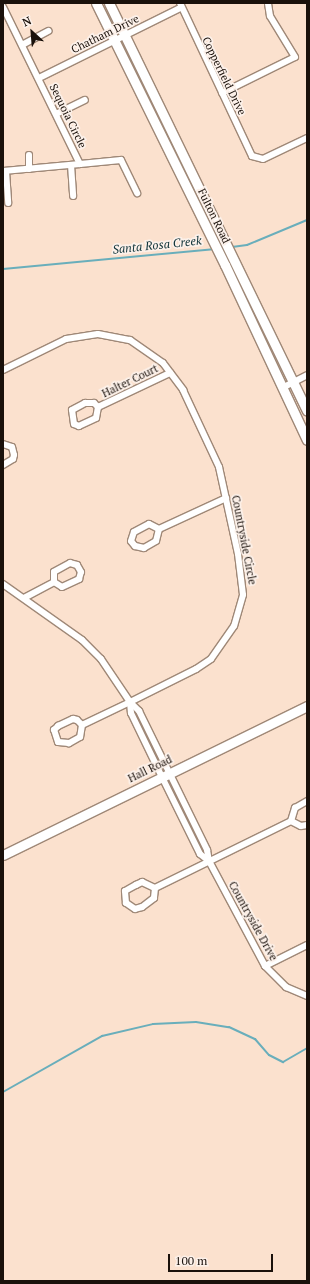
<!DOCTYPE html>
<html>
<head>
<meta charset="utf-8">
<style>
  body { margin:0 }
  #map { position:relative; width:310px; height:1284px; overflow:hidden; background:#fbe1ce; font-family:"PT Serif",serif }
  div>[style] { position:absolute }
  .stream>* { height:2px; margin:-1px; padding:0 1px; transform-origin:1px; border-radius:1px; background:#69aebb }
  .roads { filter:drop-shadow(1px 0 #9f8877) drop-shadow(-1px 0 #9f8877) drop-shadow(0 1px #9f8877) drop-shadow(0 -1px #9f8877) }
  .street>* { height:6px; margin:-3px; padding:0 3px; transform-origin:3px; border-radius:3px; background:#fff }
  .secondary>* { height:9px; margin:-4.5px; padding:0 4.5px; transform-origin:4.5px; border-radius:4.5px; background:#fff }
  span { translate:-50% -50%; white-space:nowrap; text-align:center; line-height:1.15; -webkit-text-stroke:3.5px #fcf1ea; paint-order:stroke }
  .street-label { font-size:11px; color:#1a110b }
  .water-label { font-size:12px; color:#0e3137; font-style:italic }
  .frame { position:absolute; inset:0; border:4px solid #1a110b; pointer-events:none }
  .north { position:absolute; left:12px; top:12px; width:40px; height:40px; -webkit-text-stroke:3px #fcf1ea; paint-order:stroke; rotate:334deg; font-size:11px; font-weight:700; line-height:16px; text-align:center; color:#1a110b }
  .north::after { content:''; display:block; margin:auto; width:14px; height:18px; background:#1a110b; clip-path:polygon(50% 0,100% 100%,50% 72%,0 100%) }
  .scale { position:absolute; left:168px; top:1254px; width:105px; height:18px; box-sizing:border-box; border:2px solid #1a110b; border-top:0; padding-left:5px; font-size:12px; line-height:14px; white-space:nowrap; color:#1a110b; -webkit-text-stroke:3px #fcf1ea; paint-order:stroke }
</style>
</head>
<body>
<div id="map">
  <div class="stream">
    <i style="left:232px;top:247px;width:15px;rotate:-8deg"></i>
    <i style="left:247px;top:245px;width:65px;rotate:-22.6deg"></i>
    <i style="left:3px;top:269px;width:211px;rotate:-5.4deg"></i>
    <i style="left:3px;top:1092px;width:114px;rotate:-29.5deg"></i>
    <i style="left:102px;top:1036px;width:52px;rotate:-13.2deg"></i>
    <i style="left:153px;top:1024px;width:43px;rotate:-2.7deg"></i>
    <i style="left:196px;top:1022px;width:33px;rotate:9deg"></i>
    <i style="left:229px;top:1027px;width:29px;rotate:25deg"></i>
    <i style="left:255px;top:1039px;width:21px;rotate:49deg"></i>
    <i style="left:269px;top:1055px;width:16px;rotate:27deg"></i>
    <i style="left:283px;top:1062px;width:28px;rotate:-30deg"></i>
  </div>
  <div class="roads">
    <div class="street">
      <i style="left:180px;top:3px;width:169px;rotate:64.8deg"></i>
      <i style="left:252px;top:156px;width:11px;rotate:15deg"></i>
      <i style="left:263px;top:159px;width:49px;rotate:-25.5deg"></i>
      <i style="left:3px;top:7px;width:175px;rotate:63.9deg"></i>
      <i style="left:80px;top:164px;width:77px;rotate:174.8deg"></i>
      <i style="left:22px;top:45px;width:30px;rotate:-28deg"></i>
      <i style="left:39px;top:78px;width:157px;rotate:-26.4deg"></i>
      <i style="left:222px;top:93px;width:81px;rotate:-26.3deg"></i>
      <i style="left:295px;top:57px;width:48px;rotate:-121.4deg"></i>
      <i style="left:270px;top:16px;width:13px;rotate:-99deg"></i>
      <i style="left:56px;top:114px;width:32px;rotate:-26deg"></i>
      <i style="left:80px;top:164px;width:41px;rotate:-5.6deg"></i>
      <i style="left:121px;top:160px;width:37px;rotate:64deg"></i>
      <i style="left:71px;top:165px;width:31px;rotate:86deg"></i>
      <i style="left:29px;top:169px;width:14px;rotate:-90deg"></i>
      <i style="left:6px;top:171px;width:32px;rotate:86deg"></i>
      <i style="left:3px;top:370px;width:70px;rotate:-26.2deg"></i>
      <i style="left:66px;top:339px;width:32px;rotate:-9deg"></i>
      <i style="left:98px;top:334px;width:33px;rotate:11deg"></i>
      <i style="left:130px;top:340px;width:40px;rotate:34.9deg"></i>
      <i style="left:163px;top:363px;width:34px;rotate:53deg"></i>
      <i style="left:183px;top:390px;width:85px;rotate:64.9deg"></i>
      <i style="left:219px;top:467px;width:89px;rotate:77.7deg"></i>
      <i style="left:238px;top:554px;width:41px;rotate:83deg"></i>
      <i style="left:243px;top:595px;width:32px;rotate:106deg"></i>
      <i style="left:234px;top:626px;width:40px;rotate:124.9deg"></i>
      <i style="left:211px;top:659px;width:18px;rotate:146deg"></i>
      <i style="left:196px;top:669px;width:74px;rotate:153.4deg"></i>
      <i style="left:130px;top:702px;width:52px;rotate:-124deg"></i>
      <i style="left:101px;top:659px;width:27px;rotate:-135deg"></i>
      <i style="left:82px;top:640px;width:97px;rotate:-144.7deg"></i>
      <i style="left:282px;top:388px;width:28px;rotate:-27deg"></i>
      <i style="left:98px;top:407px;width:11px;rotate:100deg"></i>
      <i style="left:96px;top:418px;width:19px;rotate:155deg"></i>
      <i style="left:79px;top:426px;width:5px;rotate:-158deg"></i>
      <i style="left:74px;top:424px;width:14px;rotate:-98deg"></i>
      <i style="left:72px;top:410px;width:15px;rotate:-28deg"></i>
      <i style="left:85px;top:403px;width:9px"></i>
      <i style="left:94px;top:403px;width:6px;rotate:45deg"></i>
      <i style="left:98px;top:407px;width:80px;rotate:-25.3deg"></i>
      <i style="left:3px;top:444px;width:9px;rotate:18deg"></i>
      <i style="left:12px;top:447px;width:8px;rotate:76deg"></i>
      <i style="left:14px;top:455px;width:4px;rotate:104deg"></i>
      <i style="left:13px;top:459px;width:12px;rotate:149deg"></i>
      <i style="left:159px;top:529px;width:12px;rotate:104deg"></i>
      <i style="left:156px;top:541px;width:14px;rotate:150deg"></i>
      <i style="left:144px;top:548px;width:9px;rotate:-167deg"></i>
      <i style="left:135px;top:546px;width:6px;rotate:-129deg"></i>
      <i style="left:131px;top:541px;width:9px;rotate:-72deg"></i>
      <i style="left:134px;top:532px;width:17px;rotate:-28deg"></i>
      <i style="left:149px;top:524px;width:11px;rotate:27deg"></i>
      <i style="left:159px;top:529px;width:74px;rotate:-24.8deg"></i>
      <i style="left:24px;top:598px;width:34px;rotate:-28deg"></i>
      <i style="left:54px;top:582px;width:9px;rotate:32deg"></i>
      <i style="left:62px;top:587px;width:19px;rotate:-25deg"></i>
      <i style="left:79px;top:579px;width:7px;rotate:-74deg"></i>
      <i style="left:81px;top:572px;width:8px;rotate:-120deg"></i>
      <i style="left:77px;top:565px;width:7px;rotate:-164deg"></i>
      <i style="left:70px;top:563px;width:18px;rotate:151deg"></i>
      <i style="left:54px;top:572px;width:10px;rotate:90deg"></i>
      <i style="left:130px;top:702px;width:13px;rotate:45deg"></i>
      <i style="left:139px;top:711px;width:155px;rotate:63.9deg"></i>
      <i style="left:207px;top:850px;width:11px;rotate:80deg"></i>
      <i style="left:209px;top:861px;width:119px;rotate:61.9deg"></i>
      <i style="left:265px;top:966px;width:30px;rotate:45deg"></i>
      <i style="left:286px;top:987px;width:23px;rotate:23deg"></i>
      <i style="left:130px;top:702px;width:11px;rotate:85deg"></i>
      <i style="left:131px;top:713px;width:71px;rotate:64.2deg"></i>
      <i style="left:162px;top:777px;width:86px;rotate:63.7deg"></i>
      <i style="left:200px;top:854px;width:11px;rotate:38deg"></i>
      <i style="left:82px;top:725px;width:12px;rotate:99deg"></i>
      <i style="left:80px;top:737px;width:13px;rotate:151deg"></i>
      <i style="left:69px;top:743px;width:11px;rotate:-175deg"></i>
      <i style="left:58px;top:742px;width:13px;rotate:-108deg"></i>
      <i style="left:54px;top:730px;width:6px;rotate:-45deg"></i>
      <i style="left:58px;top:726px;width:17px;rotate:-25deg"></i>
      <i style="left:73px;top:719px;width:4px;rotate:14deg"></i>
      <i style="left:77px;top:720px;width:7px;rotate:45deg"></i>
      <i style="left:82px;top:725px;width:53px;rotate:-25.6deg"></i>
      <i style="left:291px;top:821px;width:14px;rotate:-73deg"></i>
      <i style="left:295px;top:808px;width:14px;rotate:-30deg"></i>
      <i style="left:291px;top:821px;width:11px;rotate:27deg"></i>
      <i style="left:301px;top:826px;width:6px;rotate:-9deg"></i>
      <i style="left:155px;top:888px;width:10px;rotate:96deg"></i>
      <i style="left:154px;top:898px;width:15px;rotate:143deg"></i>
      <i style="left:142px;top:907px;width:7px;rotate:164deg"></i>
      <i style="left:135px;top:909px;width:11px;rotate:-146deg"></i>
      <i style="left:126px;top:903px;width:12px;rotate:-95deg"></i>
      <i style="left:125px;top:891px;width:13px;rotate:-29deg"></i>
      <i style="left:136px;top:885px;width:7px;rotate:-27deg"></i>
      <i style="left:142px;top:882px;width:14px;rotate:25deg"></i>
      <i style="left:155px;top:888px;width:152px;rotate:-26.2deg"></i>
      <i style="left:265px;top:966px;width:47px;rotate:-26.6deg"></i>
    </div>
    <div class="secondary">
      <i style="left:96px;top:3px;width:292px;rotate:63.8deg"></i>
      <i style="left:225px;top:265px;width:193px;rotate:64.9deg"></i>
      <i style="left:109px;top:3px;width:453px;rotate:64.1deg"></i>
      <i style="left:3px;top:855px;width:339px;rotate:-26.1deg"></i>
    </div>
  </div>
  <div class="street-label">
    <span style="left:105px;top:34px;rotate:-26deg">Chatham Drive</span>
    <span style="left:224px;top:76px;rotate:64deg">Copperfield Drive</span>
    <span style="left:68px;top:116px;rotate:64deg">Sequoia Circle</span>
    <span style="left:214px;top:216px;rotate:64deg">Fulton Road</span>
    <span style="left:130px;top:381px;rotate:-26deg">Halter Court</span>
    <span style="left:244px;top:540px;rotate:79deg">Countryside Circle</span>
    <span style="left:150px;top:769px;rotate:-26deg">Hall Road</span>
    <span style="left:253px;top:921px;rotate:61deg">Countryside Drive</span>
  </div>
  <div class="water-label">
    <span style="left:157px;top:245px;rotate:-6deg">Santa Rosa Creek</span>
  </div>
  <div class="frame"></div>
  <div class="north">N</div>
  <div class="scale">100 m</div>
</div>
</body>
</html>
